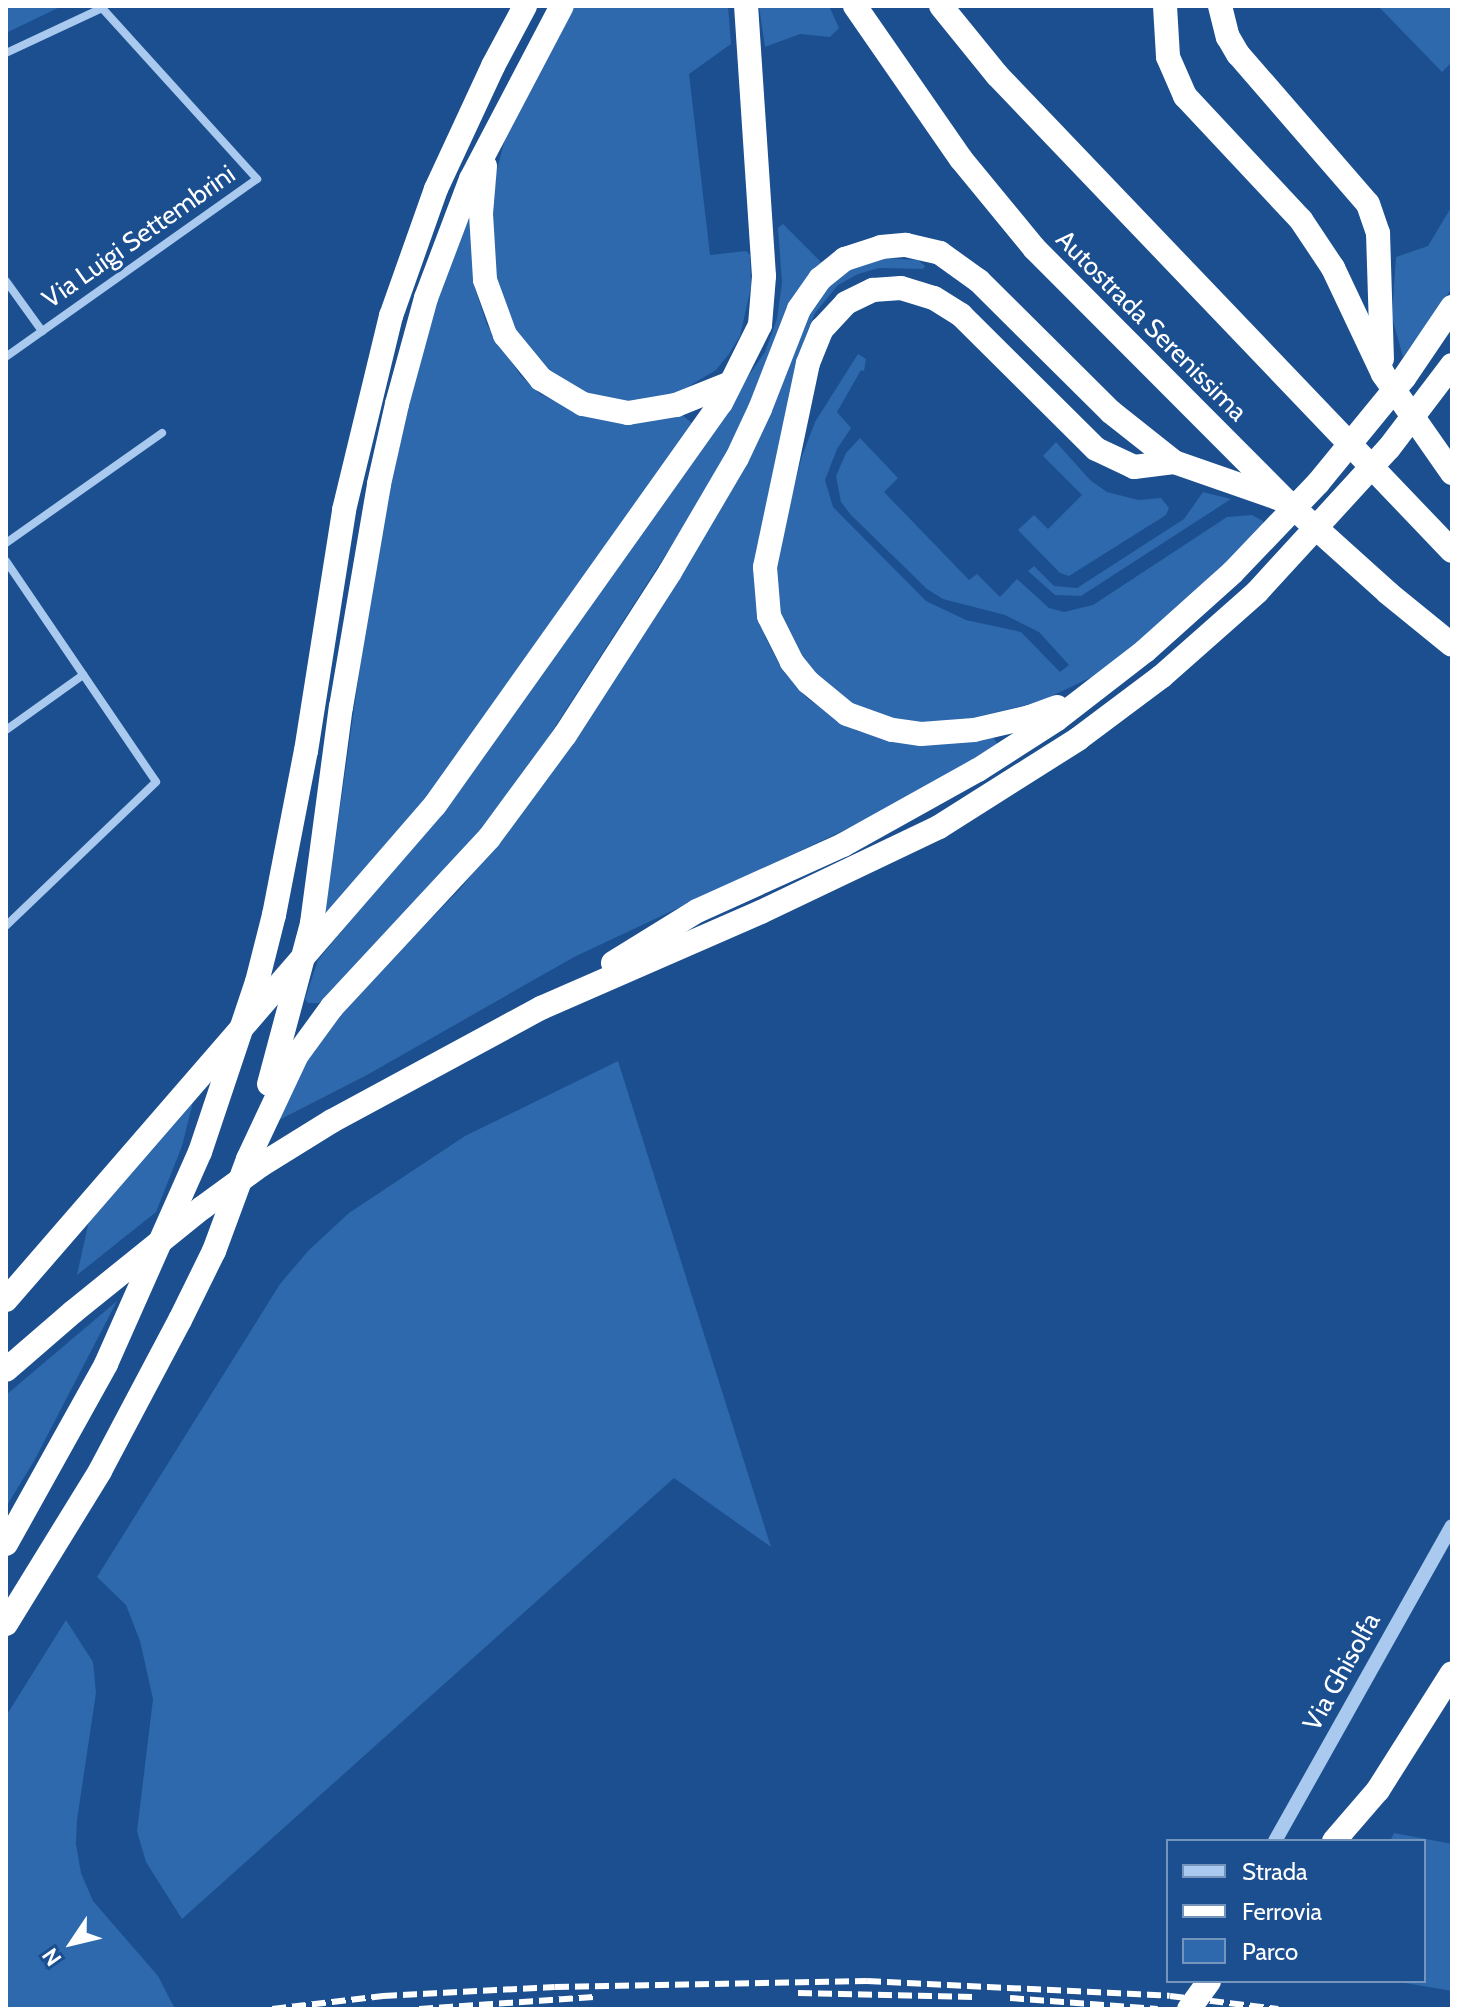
<!DOCTYPE html>
<html>
<head>
<meta charset="utf-8">
<style>
  body { margin:0 }
  #map { position:relative; width:1458px; height:2015px; overflow:hidden; background:#1b4f8f; font-family:Cabin,sans-serif }
  div>[style] { position:absolute }
  .green>* { inset:0; background:#2e69ad }
  .minor>* { height:8px; margin:-4px; padding:0 4px; transform-origin:4px; border-radius:4px; background:#a9c9ee }
  .tertiary>* { height:14px; margin:-7px; padding:0 7px; transform-origin:7px; border-radius:7px; background:#a9c9ee }
  .motorway>* { height:24px; margin:-12px; padding:0 12px; transform-origin:12px; border-radius:12px; background:#fff }
  .rail>* { height:6px; margin-top:-3px; transform-origin:0; background:repeating-linear-gradient(90deg,#fff 0 14px,transparent 0 20px) }
  span { translate:-50% -50%; white-space:nowrap; text-align:center; line-height:1.15; -webkit-text-stroke:6px #1b4f8f; paint-order:stroke }
  .street-label { font-size:26px; color:#fff }
  .frame { position:absolute; inset:0; border:8px solid #fff; pointer-events:none }
  .legend { position:absolute; left:1166px; top:1839px; width:260px; height:144px; box-sizing:border-box; background:#1b4f8f; border:2px solid #7695bc; margin:0; padding:10px 14px; list-style:none; font-size:24px; color:#fff }
  .legend li { display:flex; align-items:center; gap:16px; height:40px }
  .legend b { width:40px; border:2px solid #7695bc }
  .north { position:absolute; left:32px; top:1903px; width:80px; height:80px; -webkit-text-stroke:6px #1b4f8f; paint-order:stroke; rotate:235deg; font-size:22px; font-weight:700; line-height:32px; text-align:center; color:#fff }
  .north::after { content:''; display:block; margin:auto; width:28px; height:36px; background:#fff; clip-path:polygon(50% 0,100% 100%,50% 72%,0 100%) }
</style>
</head>
<body>
<div id="map">
  <div class="green">
    <i style="clip-path:polygon(6px 6px,62px 6px,6px 33px)"></i>
    <i style="clip-path:polygon(572px 6px,728px 6px,731px 44px,689px 74px,710px 255px,746px 251px,750px 255px,751px 287px,740px 336px,729px 354px,716px 370px,676px 394px,625px 403px,602px 400px,559px 381px,521px 344px,499px 294px,490px 238px,496px 173px,505px 139px)"></i>
    <i style="clip-path:polygon(759px 6px,829px 6px,839px 28px,830px 37px,800px 34px,765px 47px)"></i>
    <i style="clip-path:polygon(1378px 6px,1452px 6px,1452px 62px,1442px 72px)"></i>
    <i style="clip-path:polygon(1452px 206px,1452px 288px,1403px 357px,1392px 317px,1396px 257px,1428px 246px)"></i>
    <i style="clip-path:polygon(464px 219px,471px 221px,475px 288px,487px 325px,521px 376px,540px 394px,586px 416px,634px 423px,682px 415px,692px 423px,692px 427px,418px 811px,325px 915px,371px 588px,404px 413px,429px 317px)"></i>
    <i style="clip-path:polygon(783px 224px,822px 263px,706px 492px,535px 758px,473px 839px,394px 928px,319px 1003px,308px 1003px,305px 999px,318px 960px,443px 809px,765px 352px,777px 319px,782px 283px,778px 228px)"></i>
    <i style="clip-path:polygon(881px 258px,918px 260px,925px 266px,923px 269px,879px 268px,858px 274px,838px 285px,815px 313px,804px 340px,760px 538px,755px 595px,765px 637px,783px 671px,807px 698px,831px 715px,857px 731px,889px 739px,992px 736px,997px 743px,996px 747px,889px 809px,574px 957px,367px 1075px,277px 1121px,315px 1044px,347px 1005px,460px 889px,521px 814px,824px 287px,843px 271px)"></i>
    <i style="clip-path:polygon(858px 354px,866px 359px,864px 371px,861px 370px,837px 412px,851px 428px,837px 449px,825px 480px,833px 507px,926px 601px,966px 620px,1021px 632px,1060px 672px,1069px 665px,1039px 632px,1005px 615px,943px 599px,927px 589px,851px 515px,841px 502px,836px 476px,846px 453px,860px 438px,898px 478px,884px 492px,969px 580px,977px 574px,1000px 597px,1017px 579px,1049px 608px,1064px 612px,1093px 605px,1227px 517px,1252px 515px,1263px 521px,1263px 526px,1171px 616px,1094px 676px,1039px 702px,959px 721px,925px 722px,890px 719px,856px 707px,830px 690px,806px 664px,780px 612px,776px 583px,778px 549px,802px 456px,815px 422px)"></i>
    <i style="clip-path:polygon(1056px 442px,1090px 480px,1107px 492px,1138px 500px,1161px 498px,1169px 508px,1166px 515px,1069px 576px,1060px 573px,1018px 530px,1034px 515px,1048px 529px,1082px 495px,1043px 456px)"></i>
    <i style="clip-path:polygon(1203px 492px,1231px 499px,1081px 596px,1055px 595px,1028px 571px,1034px 566px,1054px 586px,1077px 588px,1184px 519px)"></i>
    <i style="clip-path:polygon(618px 1061px,771px 1547px,674px 1478px,182px 1919px,146px 1862px,137px 1831px,153px 1699px,140px 1641px,126px 1605px,97px 1577px,280px 1284px,309px 1250px,349px 1213px,465px 1136px)"></i>
    <i style="clip-path:polygon(193px 1102px,182px 1146px,156px 1212px,77px 1275px,90px 1216px)"></i>
    <i style="clip-path:polygon(117px 1301px,34px 1461px,6px 1507px,6px 1395px)"></i>
    <i style="clip-path:polygon(66px 1620px,93px 1662px,96px 1693px,77px 1820px,76px 1844px,81px 1873px,93px 1901px,158px 1976px,175px 2009px,6px 2009px,6px 1716px)"></i>
    <i style="clip-path:polygon(1394px 1833px,1452px 1844px,1452px 1991px,1393px 1981px,1424px 1981px,1424px 1841px,1390px 1841px)"></i>
  </div>
  <div class="minor">
    <i style="left:6px;top:53px;width:106px;rotate:-25.1deg"></i>
    <i style="left:102px;top:8px;width:231px;rotate:47.8deg"></i>
    <i style="left:257px;top:179px;width:308px;rotate:144.7deg"></i>
    <i style="left:6px;top:281px;width:62px;rotate:54.2deg"></i>
    <i style="left:6px;top:543px;width:191px;rotate:-35.2deg"></i>
    <i style="left:6px;top:561px;width:267px;rotate:55.8deg"></i>
    <i style="left:156px;top:782px;width:208px;rotate:136.2deg"></i>
    <i style="left:6px;top:730px;width:95px;rotate:-35.5deg"></i>
  </div>
  <div class="tertiary">
    <i style="left:1275px;top:1841px;width:361px;rotate:-60.7deg"></i>
  </div>
  <div class="motorway">
    <i style="left:855px;top:6px;width:186px;rotate:55.3deg"></i>
    <i style="left:961px;top:159px;width:115px;rotate:50.6deg"></i>
    <i style="left:1034px;top:248px;width:357px;rotate:45.1deg"></i>
    <i style="left:1286px;top:501px;width:137px;rotate:42deg"></i>
    <i style="left:1388px;top:593px;width:82px;rotate:39.1deg"></i>
    <i style="left:941px;top:6px;width:89px;rotate:50.9deg"></i>
    <i style="left:997px;top:75px;width:658px;rotate:46.29deg"></i>
    <i style="left:1165px;top:6px;width:51px;rotate:86.6deg"></i>
    <i style="left:1168px;top:57px;width:43px;rotate:66.4deg"></i>
    <i style="left:1185px;top:96px;width:170px;rotate:46.9deg"></i>
    <i style="left:1301px;top:220px;width:58px;rotate:56.3deg"></i>
    <i style="left:1333px;top:268px;width:117px;rotate:64.7deg"></i>
    <i style="left:1383px;top:374px;width:121px;rotate:55.1deg"></i>
    <i style="left:1220px;top:6px;width:32px;rotate:76deg"></i>
    <i style="left:1228px;top:37px;width:20px;rotate:60deg"></i>
    <i style="left:1238px;top:54px;width:198px;rotate:49.1deg"></i>
    <i style="left:1368px;top:204px;width:31px;rotate:71deg"></i>
    <i style="left:1378px;top:233px;width:126px;rotate:88.2deg"></i>
    <i style="left:485px;top:166px;width:48px;rotate:94.8deg"></i>
    <i style="left:481px;top:214px;width:66px;rotate:86.5deg"></i>
    <i style="left:485px;top:280px;width:59px;rotate:70deg"></i>
    <i style="left:505px;top:335px;width:57px;rotate:50.7deg"></i>
    <i style="left:541px;top:379px;width:49px;rotate:30.8deg"></i>
    <i style="left:583px;top:404px;width:46px;rotate:11.3deg"></i>
    <i style="left:628px;top:413px;width:49px;rotate:-9.5deg"></i>
    <i style="left:676px;top:405px;width:56px;rotate:-22deg"></i>
    <i style="left:1057px;top:707px;width:29px;rotate:160deg"></i>
    <i style="left:1030px;top:717px;width:57px;rotate:166.9deg"></i>
    <i style="left:974px;top:730px;width:53px;rotate:175.7deg"></i>
    <i style="left:921px;top:734px;width:29px;rotate:-172deg"></i>
    <i style="left:892px;top:730px;width:48px;rotate:-160.4deg"></i>
    <i style="left:847px;top:714px;width:50px;rotate:-140.6deg"></i>
    <i style="left:808px;top:682px;width:26px;rotate:-129deg"></i>
    <i style="left:792px;top:662px;width:51px;rotate:-116.6deg"></i>
    <i style="left:769px;top:616px;width:49px;rotate:-94.7deg"></i>
    <i style="left:765px;top:567px;width:208px;rotate:-78.1deg"></i>
    <i style="left:808px;top:363px;width:37px;rotate:-68deg"></i>
    <i style="left:822px;top:329px;width:35px;rotate:-47deg"></i>
    <i style="left:846px;top:303px;width:30px;rotate:-26deg"></i>
    <i style="left:873px;top:290px;width:28px;rotate:-4deg"></i>
    <i style="left:901px;top:288px;width:34px;rotate:17deg"></i>
    <i style="left:934px;top:298px;width:32px;rotate:32deg"></i>
    <i style="left:961px;top:315px;width:190px;rotate:44.8deg"></i>
    <i style="left:1096px;top:449px;width:42px;rotate:25.3deg"></i>
    <i style="left:1134px;top:467px;width:40px;rotate:-7.1deg"></i>
    <i style="left:613px;top:963px;width:99px;rotate:-31.8deg"></i>
    <i style="left:697px;top:911px;width:160px;rotate:-24.3deg"></i>
    <i style="left:843px;top:845px;width:154px;rotate:-29.1deg"></i>
    <i style="left:978px;top:770px;width:94px;rotate:-32.8deg"></i>
    <i style="left:1057px;top:719px;width:111px;rotate:-37.7deg"></i>
    <i style="left:1145px;top:651px;width:118px;rotate:-41.9deg"></i>
    <i style="left:1233px;top:572px;width:123px;rotate:-46.3deg"></i>
    <i style="left:1318px;top:483px;width:136px;rotate:-50.7deg"></i>
    <i style="left:1404px;top:378px;width:86px;rotate:-55.9deg"></i>
    <i style="left:269px;top:1084px;width:167px;rotate:-75deg"></i>
    <i style="left:312px;top:923px;width:218px;rotate:-82.4deg"></i>
    <i style="left:341px;top:707px;width:226px;rotate:-80.3deg"></i>
    <i style="left:379px;top:484px;width:82px;rotate:-77.3deg"></i>
    <i style="left:397px;top:404px;width:110px;rotate:-74.7deg"></i>
    <i style="left:426px;top:298px;width:127px;rotate:-69.3deg"></i>
    <i style="left:471px;top:179px;width:195px;rotate:-62.3deg"></i>
    <i style="left:6px;top:1300px;width:655px;rotate:-49.09deg"></i>
    <i style="left:435px;top:805px;width:493px;rotate:-54.6deg"></i>
    <i style="left:721px;top:403px;width:87px;rotate:-63.4deg"></i>
    <i style="left:760px;top:325px;width:49px;rotate:-85.3deg"></i>
    <i style="left:764px;top:276px;width:271px;rotate:-93.8deg"></i>
    <i style="left:6px;top:1370px;width:89px;rotate:-40.9deg"></i>
    <i style="left:73px;top:1312px;width:166px;rotate:-38.9deg"></i>
    <i style="left:202px;top:1208px;width:73px;rotate:-36.1deg"></i>
    <i style="left:261px;top:1165px;width:84px;rotate:-31.8deg"></i>
    <i style="left:332px;top:1121px;width:238px;rotate:-28.4deg"></i>
    <i style="left:541px;top:1008px;width:240px;rotate:-23.6deg"></i>
    <i style="left:761px;top:912px;width:197px;rotate:-25.5deg"></i>
    <i style="left:939px;top:827px;width:165px;rotate:-32.3deg"></i>
    <i style="left:1078px;top:739px;width:104px;rotate:-36.8deg"></i>
    <i style="left:1161px;top:677px;width:128px;rotate:-41.5deg"></i>
    <i style="left:1257px;top:592px;width:195px;rotate:-47.5deg"></i>
    <i style="left:1389px;top:448px;width:104px;rotate:-52.8deg"></i>
    <i style="left:6px;top:1544px;width:206px;rotate:-60.9deg"></i>
    <i style="left:106px;top:1364px;width:232px;rotate:-66.1deg"></i>
    <i style="left:200px;top:1152px;width:179px;rotate:-71.5deg"></i>
    <i style="left:257px;top:982px;width:69px;rotate:-75.8deg"></i>
    <i style="left:274px;top:915px;width:167px;rotate:-79deg"></i>
    <i style="left:306px;top:751px;width:244px;rotate:-81deg"></i>
    <i style="left:344px;top:510px;width:200px;rotate:-76.4deg"></i>
    <i style="left:391px;top:316px;width:135px;rotate:-70.5deg"></i>
    <i style="left:436px;top:189px;width:136px;rotate:-65.1deg"></i>
    <i style="left:493px;top:66px;width:68px;rotate:-61.9deg"></i>
    <i style="left:6px;top:1624px;width:180px;rotate:-58.4deg"></i>
    <i style="left:100px;top:1471px;width:171px;rotate:-62.1deg"></i>
    <i style="left:180px;top:1320px;width:77px;rotate:-63.8deg"></i>
    <i style="left:214px;top:1251px;width:98px;rotate:-69.7deg"></i>
    <i style="left:248px;top:1159px;width:115px;rotate:-64.8deg"></i>
    <i style="left:297px;top:1055px;width:59px;rotate:-53.9deg"></i>
    <i style="left:332px;top:1007px;width:231px;rotate:-47.1deg"></i>
    <i style="left:489px;top:838px;width:128px;rotate:-53.6deg"></i>
    <i style="left:565px;top:735px;width:194px;rotate:-57.2deg"></i>
    <i style="left:670px;top:572px;width:132px;rotate:-59.6deg"></i>
    <i style="left:737px;top:458px;width:54px;rotate:-64.9deg"></i>
    <i style="left:760px;top:409px;width:107px;rotate:-68.7deg"></i>
    <i style="left:799px;top:309px;width:37px;rotate:-55deg"></i>
    <i style="left:820px;top:279px;width:32px;rotate:-39deg"></i>
    <i style="left:845px;top:259px;width:38px;rotate:-18deg"></i>
    <i style="left:881px;top:247px;width:25px;rotate:-5deg"></i>
    <i style="left:906px;top:245px;width:35px;rotate:13deg"></i>
    <i style="left:940px;top:253px;width:48px;rotate:35.7deg"></i>
    <i style="left:979px;top:281px;width:186px;rotate:44.8deg"></i>
    <i style="left:1111px;top:412px;width:80px;rotate:38.4deg"></i>
    <i style="left:1174px;top:462px;width:119px;rotate:19.2deg"></i>
    <i style="left:1334px;top:1841px;width:67px;rotate:-49.2deg"></i>
    <i style="left:1378px;top:1790px;width:138px;rotate:-57.7deg"></i>
    <i style="left:1189px;top:2009px;width:34px;rotate:-54deg"></i>
  </div>
  <div class="rail">
    <i style="left:798px;top:1993px;width:176px;rotate:1.3deg"></i>
    <i style="left:1010px;top:1998px;width:148px;rotate:4.3deg"></i>
    <i style="left:272px;top:2009px;width:112px;rotate:-6.7deg"></i>
    <i style="left:383px;top:1996px;width:172px;rotate:-3deg"></i>
    <i style="left:555px;top:1987px;width:312px;rotate:-1.1deg"></i>
    <i style="left:867px;top:1981px;width:303px;rotate:2.8deg"></i>
    <i style="left:1170px;top:1996px;width:109px;rotate:6.9deg"></i>
    <i style="left:419px;top:2009px;width:175px;rotate:-3.9deg"></i>
  </div>
  <div class="street-label">
    <span style="left:139px;top:237px;rotate:-35deg">Via Luigi Settembrini</span>
    <span style="left:1151px;top:326px;rotate:45deg">Autostrada Serenissima</span>
    <span style="left:1342px;top:1672px;rotate:-61deg">Via Ghisolfa</span>
  </div>
  <div class="frame"></div>
  <ul class="legend">
  <li><b style="height:10px;background:#a9c9ee"></b>Strada</li>
  <li><b style="height:10px;background:#fff"></b>Ferrovia</li>
  <li><b style="height:22px;background:#2e69ad"></b>Parco</li>
  </ul>
  <div class="north">N</div>
</div>
</body>
</html>
